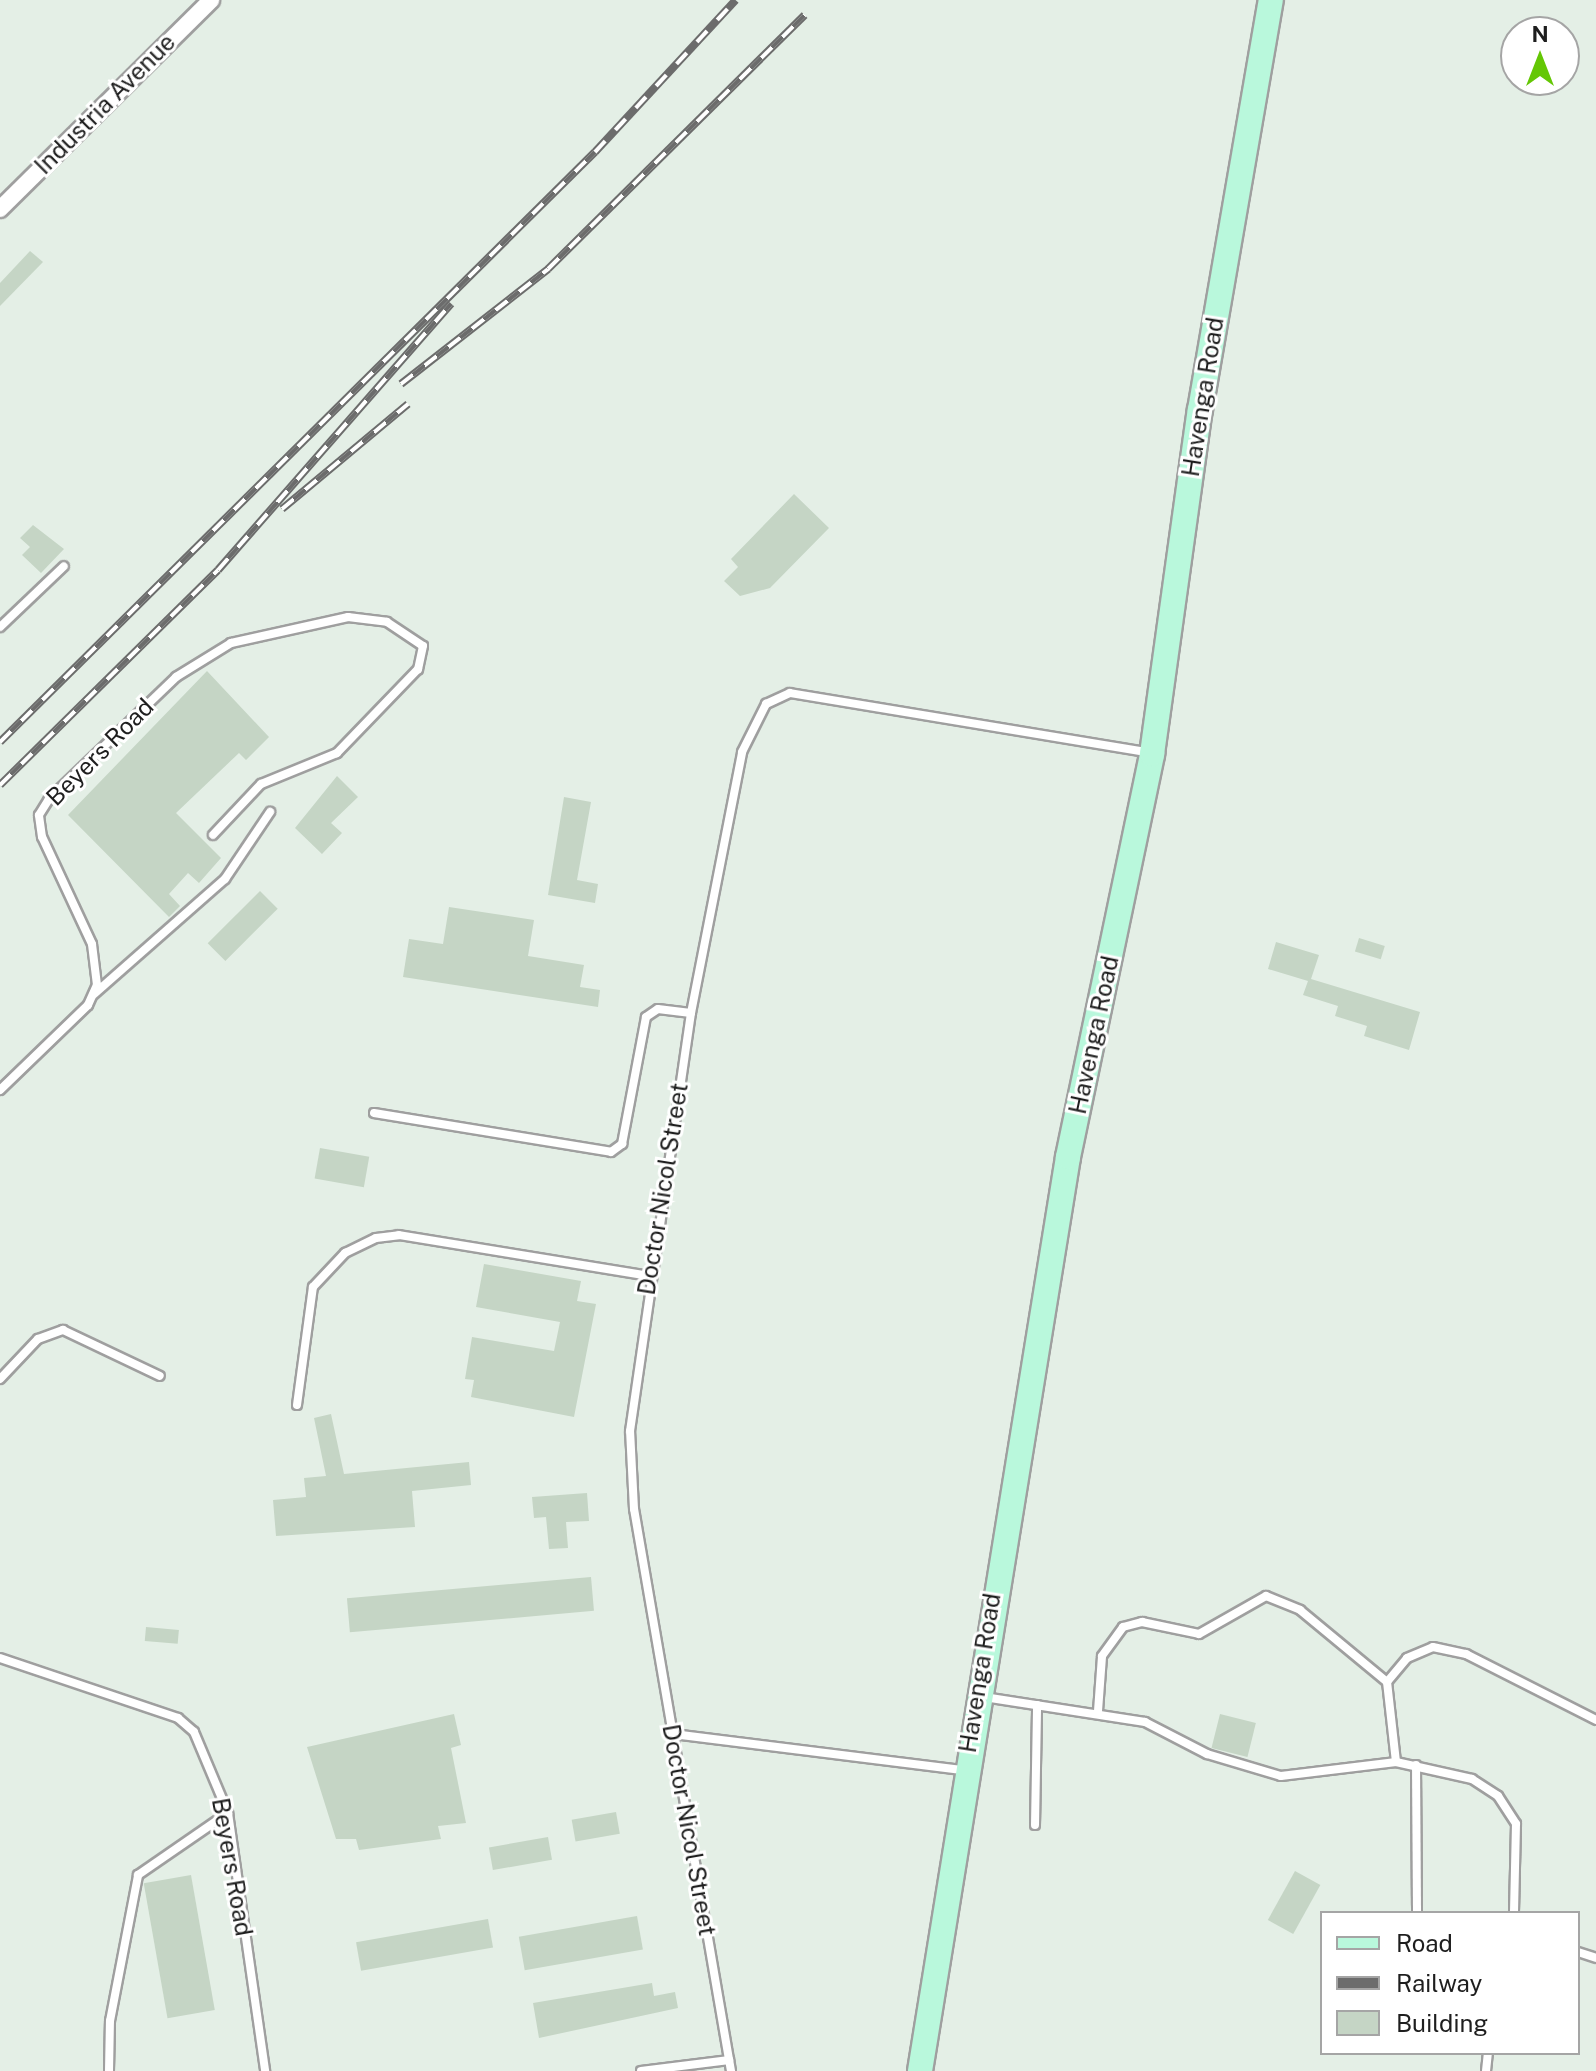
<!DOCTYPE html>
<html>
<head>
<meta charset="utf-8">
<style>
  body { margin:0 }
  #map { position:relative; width:1596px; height:2071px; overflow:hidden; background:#e4efe6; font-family:"Public Sans",sans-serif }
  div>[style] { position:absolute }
  .building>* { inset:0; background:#c5d5c5; transform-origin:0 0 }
  .roads { filter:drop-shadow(2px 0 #9f9f9f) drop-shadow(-2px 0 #9f9f9f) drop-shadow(0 2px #9f9f9f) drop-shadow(0 -2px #9f9f9f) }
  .lane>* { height:8px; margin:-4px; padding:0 4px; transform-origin:4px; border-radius:4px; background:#fff }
  .street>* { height:16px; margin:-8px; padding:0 8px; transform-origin:8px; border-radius:8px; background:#fff }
  .secondary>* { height:24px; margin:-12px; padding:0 12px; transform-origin:12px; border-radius:12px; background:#b9f8dc }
  .rail>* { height:8px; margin-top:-4px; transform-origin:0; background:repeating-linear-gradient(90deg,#fff 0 15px,#6c6c6c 0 30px); box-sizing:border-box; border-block:2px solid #6c6c6c }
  span { translate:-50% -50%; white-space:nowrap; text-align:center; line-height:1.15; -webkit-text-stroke:6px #fff; paint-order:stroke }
  .street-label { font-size:24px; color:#1e1e1e }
  .legend { position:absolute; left:1320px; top:1911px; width:260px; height:144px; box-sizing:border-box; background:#fff; border:2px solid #a5a5a5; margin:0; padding:10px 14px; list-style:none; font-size:24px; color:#1e1e1e }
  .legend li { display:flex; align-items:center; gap:16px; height:40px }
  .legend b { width:40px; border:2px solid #a5a5a5 }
  .north { position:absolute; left:1500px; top:16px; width:80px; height:80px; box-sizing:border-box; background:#fff; border:2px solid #a5a5a5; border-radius:50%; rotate:0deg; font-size:22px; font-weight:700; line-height:32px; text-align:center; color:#1e1e1e }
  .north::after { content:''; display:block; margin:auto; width:28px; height:36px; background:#64c705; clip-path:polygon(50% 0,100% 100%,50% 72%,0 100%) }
</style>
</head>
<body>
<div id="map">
  <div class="building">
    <i style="clip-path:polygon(30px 251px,43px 262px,0 306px,0 283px)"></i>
    <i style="clip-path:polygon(794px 494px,829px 528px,770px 588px,740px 596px,724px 581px,738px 567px,731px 559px)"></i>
    <i style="clip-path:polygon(33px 525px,64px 549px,41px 573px,22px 555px,30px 547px,20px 538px)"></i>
    <i style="clip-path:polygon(207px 671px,269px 737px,246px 760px,239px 753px,176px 813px,221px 858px,199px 883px,188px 873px,169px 894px,180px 906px,169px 917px,68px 815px)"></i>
    <i style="clip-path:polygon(337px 776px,358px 797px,331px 823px,342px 833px,322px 854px,295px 828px)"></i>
    <i style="clip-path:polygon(564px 797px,591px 802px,577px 880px,598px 884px,595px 903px,548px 895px)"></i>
    <i style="left:260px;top:891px;width:25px;height:74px;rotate:45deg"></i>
    <i style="clip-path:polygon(449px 907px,534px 920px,528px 956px,584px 965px,580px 987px,600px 990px,598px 1007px,403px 977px,409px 939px,443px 944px)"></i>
    <i style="left:1359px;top:938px;width:27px;height:14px;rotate:17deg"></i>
    <i style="clip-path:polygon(1276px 942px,1319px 955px,1311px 979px,1420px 1012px,1409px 1050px,1364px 1036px,1367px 1026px,1335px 1016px,1338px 1006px,1303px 995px,1308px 981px,1268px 969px)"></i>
    <i style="left:320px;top:1148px;width:50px;height:31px;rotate:10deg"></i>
    <i style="clip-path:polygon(484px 1264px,581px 1281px,577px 1301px,596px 1304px,574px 1417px,471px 1397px,474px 1380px,465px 1379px,472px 1337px,554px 1351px,560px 1322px,476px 1307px)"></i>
    <i style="clip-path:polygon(331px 1414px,344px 1474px,469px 1462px,471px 1485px,412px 1491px,415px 1527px,276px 1536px,273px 1500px,306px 1497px,304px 1478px,326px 1476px,314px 1418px)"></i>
    <i style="clip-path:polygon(587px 1493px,589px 1521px,566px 1522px,568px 1548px,549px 1549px,546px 1517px,534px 1518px,532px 1497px)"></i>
    <i style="left:591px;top:1577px;width:34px;height:245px;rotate:85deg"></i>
    <i style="left:146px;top:1627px;width:33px;height:14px;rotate:5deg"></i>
    <i style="clip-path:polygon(454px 1714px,461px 1745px,451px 1748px,466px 1823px,438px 1826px,441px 1839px,359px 1850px,356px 1839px,336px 1839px,307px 1747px)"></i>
    <i style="left:1220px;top:1714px;width:37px;height:35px;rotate:14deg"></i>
    <i style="left:616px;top:1812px;width:22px;height:45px;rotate:80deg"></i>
    <i style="left:548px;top:1837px;width:23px;height:60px;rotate:80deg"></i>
    <i style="left:1295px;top:1871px;width:29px;height:56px;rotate:29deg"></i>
    <i style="left:191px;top:1875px;width:137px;height:48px;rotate:80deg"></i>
    <i style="left:637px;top:1916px;width:34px;height:120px;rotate:80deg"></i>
    <i style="left:488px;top:1919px;width:29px;height:134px;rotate:80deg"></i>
    <i style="clip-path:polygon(652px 1983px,654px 1996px,675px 1992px,678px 2008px,539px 2038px,533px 2003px)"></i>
  </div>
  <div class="roads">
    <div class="lane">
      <i style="left:0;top:627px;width:88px;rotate:-43.6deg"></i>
      <i style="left:94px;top:994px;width:174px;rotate:-41.3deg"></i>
      <i style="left:225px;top:879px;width:81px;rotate:-56.1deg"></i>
      <i style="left:0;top:1090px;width:122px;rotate:-44deg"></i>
      <i style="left:88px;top:1005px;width:22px;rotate:-66deg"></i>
      <i style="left:97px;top:985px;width:41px;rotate:-97deg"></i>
      <i style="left:92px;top:944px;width:118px;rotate:-115deg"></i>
      <i style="left:42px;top:837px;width:22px;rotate:-98deg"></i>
      <i style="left:39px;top:815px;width:19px;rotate:-58deg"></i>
      <i style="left:49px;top:799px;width:176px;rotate:-43.8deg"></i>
      <i style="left:176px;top:677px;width:65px;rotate:-31.7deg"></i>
      <i style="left:231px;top:643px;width:120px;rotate:-12.5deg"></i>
      <i style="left:348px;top:617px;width:39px;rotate:7deg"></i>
      <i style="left:387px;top:622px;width:43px;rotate:33.7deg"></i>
      <i style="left:423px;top:646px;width:24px;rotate:102deg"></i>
      <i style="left:418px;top:669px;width:117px;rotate:134deg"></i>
      <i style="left:337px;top:753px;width:82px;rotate:157.8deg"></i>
      <i style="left:261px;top:784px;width:70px;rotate:133.3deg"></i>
      <i style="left:374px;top:1113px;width:240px;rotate:9.3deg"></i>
      <i style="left:611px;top:1152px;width:14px;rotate:-36deg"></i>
      <i style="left:622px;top:1144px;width:129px;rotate:-79.3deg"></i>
      <i style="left:646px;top:1017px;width:14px;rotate:-34deg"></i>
      <i style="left:658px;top:1009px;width:33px;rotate:7deg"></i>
      <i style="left:0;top:1379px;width:55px;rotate:-46.5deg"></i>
      <i style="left:38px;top:1339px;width:27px;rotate:-20deg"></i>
      <i style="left:63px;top:1330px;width:107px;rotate:25.4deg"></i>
      <i style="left:297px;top:1405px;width:119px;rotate:-82.3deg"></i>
      <i style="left:313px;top:1287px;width:47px;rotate:-46.7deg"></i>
      <i style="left:345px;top:1253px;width:34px;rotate:-26deg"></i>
      <i style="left:376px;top:1238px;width:23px;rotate:-7deg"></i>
      <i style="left:399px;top:1235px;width:253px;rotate:9.3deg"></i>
      <i style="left:0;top:1658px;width:188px;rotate:18.6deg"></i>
      <i style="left:178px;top:1718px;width:21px;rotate:41deg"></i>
      <i style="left:194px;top:1732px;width:88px;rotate:67.2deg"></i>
      <i style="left:228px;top:1813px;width:261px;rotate:81.8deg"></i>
      <i style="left:984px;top:1697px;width:163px;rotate:8.8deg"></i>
      <i style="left:1145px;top:1722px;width:70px;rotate:27.3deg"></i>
      <i style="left:1207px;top:1754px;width:77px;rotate:16.6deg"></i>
      <i style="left:1281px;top:1776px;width:116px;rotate:-6.9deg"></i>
      <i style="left:1396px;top:1762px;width:78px;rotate:12.6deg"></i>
      <i style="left:1472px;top:1779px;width:31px;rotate:33deg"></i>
      <i style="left:1498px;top:1796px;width:33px;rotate:57deg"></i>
      <i style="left:1516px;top:1824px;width:89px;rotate:91.3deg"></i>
      <i style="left:1098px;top:1711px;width:55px;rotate:-85.8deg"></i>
      <i style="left:1102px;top:1656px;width:36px;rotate:-54deg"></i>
      <i style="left:1123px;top:1627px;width:20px;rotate:-15deg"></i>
      <i style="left:1142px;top:1622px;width:58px;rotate:11.9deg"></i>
      <i style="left:1199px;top:1634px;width:77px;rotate:-29.6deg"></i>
      <i style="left:1266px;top:1596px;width:37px;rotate:22deg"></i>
      <i style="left:1300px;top:1610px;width:113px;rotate:39.6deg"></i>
      <i style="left:673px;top:1734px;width:293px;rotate:7.1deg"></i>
      <i style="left:1396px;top:1762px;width:81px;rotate:-96.4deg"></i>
      <i style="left:1387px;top:1682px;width:31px;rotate:-50deg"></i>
      <i style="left:1407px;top:1658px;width:28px;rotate:-23deg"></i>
      <i style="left:1433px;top:1647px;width:34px;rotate:12deg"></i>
      <i style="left:1466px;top:1654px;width:146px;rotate:26.9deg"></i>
      <i style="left:1416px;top:1765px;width:148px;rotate:89.6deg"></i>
      <i style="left:1035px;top:1825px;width:120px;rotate:-89deg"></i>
      <i style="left:1578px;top:1952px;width:19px;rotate:18deg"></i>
      <i style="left:109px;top:2071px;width:50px;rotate:-88.9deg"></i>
      <i style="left:110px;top:2021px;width:149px;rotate:-79.1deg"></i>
      <i style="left:138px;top:1875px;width:109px;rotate:-34.6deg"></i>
      <i style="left:641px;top:2071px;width:89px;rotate:-7.1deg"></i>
      <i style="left:731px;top:2071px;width:570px;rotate:-99.79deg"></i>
      <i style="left:634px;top:1509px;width:78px;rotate:-92.9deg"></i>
      <i style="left:630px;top:1431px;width:422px;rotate:-81.7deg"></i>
      <i style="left:691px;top:1013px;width:266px;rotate:-78.9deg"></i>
      <i style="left:742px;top:752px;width:54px;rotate:-63.4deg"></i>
      <i style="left:766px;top:704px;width:26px;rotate:-25deg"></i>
      <i style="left:790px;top:693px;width:366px;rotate:9.4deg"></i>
      <i style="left:1486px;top:2071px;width:18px;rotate:-84deg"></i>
    </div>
    <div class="street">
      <i style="left:0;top:209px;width:297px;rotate:-44.7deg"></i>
    </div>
    <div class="secondary">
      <i style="left:920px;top:2071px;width:926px;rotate:-80.8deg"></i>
      <i style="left:1068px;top:1157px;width:412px;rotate:-78.2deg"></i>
      <i style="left:1152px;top:754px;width:347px;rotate:-82.1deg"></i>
      <i style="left:1200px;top:410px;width:416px;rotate:-80.2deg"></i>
    </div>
  </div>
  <div class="rail">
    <i style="left:401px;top:384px;width:187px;rotate:-38deg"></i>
    <i style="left:548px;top:269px;width:361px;rotate:-44.7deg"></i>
    <i style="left:282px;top:509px;width:164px;rotate:-39.8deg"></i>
    <i style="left:0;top:742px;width:838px;rotate:-44.76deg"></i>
    <i style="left:595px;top:152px;width:207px;rotate:-47.2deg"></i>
    <i style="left:0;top:785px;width:306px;rotate:-44.6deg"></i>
    <i style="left:218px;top:570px;width:354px;rotate:-48.8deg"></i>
  </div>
  <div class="street-label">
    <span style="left:105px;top:104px;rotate:-45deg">Industria Avenue</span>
    <span style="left:1203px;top:397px;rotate:-81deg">Havenga Road</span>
    <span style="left:100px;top:752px;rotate:-45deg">Beyers Road</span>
    <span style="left:1094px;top:1035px;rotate:-78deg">Havenga Road</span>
    <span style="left:663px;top:1189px;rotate:-81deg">Doctor Nicol Street</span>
    <span style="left:980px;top:1673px;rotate:-81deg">Havenga Road</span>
    <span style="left:689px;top:1830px;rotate:80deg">Doctor Nicol Street</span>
    <span style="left:232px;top:1867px;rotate:80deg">Beyers Road</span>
  </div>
  <ul class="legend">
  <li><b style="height:10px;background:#b9f8dc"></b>Road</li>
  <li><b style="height:10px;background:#6c6c6c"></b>Railway</li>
  <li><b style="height:22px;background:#c5d5c5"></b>Building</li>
  </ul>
  <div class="north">N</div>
</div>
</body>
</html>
